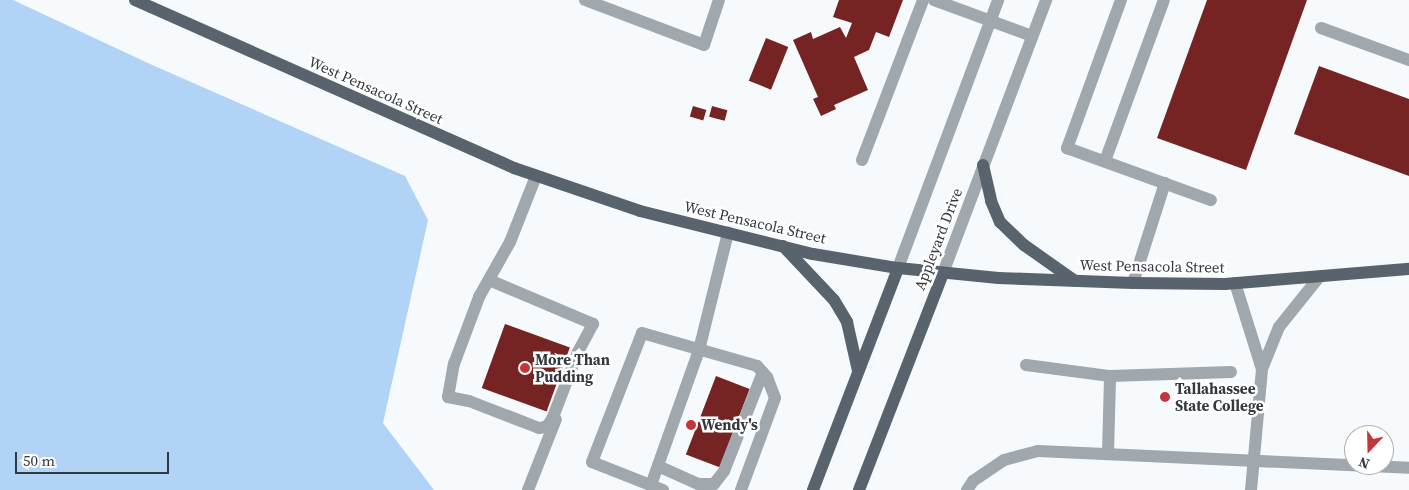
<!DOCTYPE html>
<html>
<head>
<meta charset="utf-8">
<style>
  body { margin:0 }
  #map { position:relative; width:1409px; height:490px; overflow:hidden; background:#f6fafd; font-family:"Source Serif 4",serif }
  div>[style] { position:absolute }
  .green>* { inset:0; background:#b1d3f5 }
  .building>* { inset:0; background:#762323; transform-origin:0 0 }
  .minor>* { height:12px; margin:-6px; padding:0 6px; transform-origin:6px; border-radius:6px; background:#a0a7ad }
  .major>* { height:12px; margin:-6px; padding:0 6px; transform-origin:6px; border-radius:6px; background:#58636e }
  .dots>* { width:14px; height:14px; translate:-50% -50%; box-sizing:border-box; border:2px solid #fff; border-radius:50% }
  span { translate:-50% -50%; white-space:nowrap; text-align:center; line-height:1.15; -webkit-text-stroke:5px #fff; paint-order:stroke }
  .street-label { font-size:15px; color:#33393f }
  .poi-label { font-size:15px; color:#33393f; font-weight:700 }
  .left { translate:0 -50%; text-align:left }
  .north { position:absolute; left:1344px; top:425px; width:50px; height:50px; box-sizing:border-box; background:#fff; border:1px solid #adb0b2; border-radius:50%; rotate:201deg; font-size:14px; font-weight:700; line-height:20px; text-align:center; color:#33393f }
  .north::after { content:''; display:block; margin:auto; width:18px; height:22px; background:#c53639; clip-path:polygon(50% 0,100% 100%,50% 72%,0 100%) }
  .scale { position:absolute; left:15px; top:452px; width:154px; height:22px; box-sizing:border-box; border:2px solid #33393f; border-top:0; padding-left:6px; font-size:15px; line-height:18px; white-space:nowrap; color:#33393f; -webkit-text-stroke:4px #fff; paint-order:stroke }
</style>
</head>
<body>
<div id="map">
  <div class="green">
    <i style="clip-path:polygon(0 0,13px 0,150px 64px,405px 176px,428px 220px,383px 423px,434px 490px,0 490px)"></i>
  </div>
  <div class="building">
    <i style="clip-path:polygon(839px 0,903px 0,889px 37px,876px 32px,869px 50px,854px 57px,868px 90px,834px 105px,836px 109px,821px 116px,813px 99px,818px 97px,793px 40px,811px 32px,813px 39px,840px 27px,846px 38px,852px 23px,833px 17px)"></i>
    <i style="clip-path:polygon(1207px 0,1307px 0,1246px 170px,1157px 138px)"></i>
    <i style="left:766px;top:38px;width:24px;height:46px;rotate:22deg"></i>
    <i style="clip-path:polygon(1319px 66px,1409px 99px,1409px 176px,1294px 134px)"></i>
    <i style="left:693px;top:106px;width:14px;height:11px;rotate:17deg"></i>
    <i style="left:712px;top:106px;width:16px;height:11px;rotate:15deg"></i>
    <i style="left:505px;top:324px;width:69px;height:68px;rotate:20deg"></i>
    <i style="left:716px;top:376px;width:36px;height:84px;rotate:21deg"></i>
  </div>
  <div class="minor">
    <i style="left:585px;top:0;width:127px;rotate:20.7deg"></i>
    <i style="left:704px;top:45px;width:47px;rotate:-71.6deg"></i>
    <i style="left:934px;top:0;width:104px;rotate:20.2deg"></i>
    <i style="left:1121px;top:0;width:158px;rotate:110deg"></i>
    <i style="left:1067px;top:148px;width:153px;rotate:19.9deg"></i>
    <i style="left:1321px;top:28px;width:94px;rotate:20deg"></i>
    <i style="left:862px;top:160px;width:171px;rotate:-69.1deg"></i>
    <i style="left:1105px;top:161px;width:171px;rotate:-69.9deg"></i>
    <i style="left:898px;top:268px;width:286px;rotate:-69.5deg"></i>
    <i style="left:943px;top:273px;width:292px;rotate:-69.3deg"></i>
    <i style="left:489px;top:280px;width:113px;rotate:22.9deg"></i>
    <i style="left:1133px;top:283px;width:105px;rotate:-72.3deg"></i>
    <i style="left:1235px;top:283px;width:90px;rotate:72.6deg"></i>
    <i style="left:1026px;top:365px;width:85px;rotate:7.5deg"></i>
    <i style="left:1110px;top:376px;width:121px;rotate:-1.9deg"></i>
    <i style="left:448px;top:397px;width:34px;rotate:-80deg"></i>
    <i style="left:454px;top:364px;width:72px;rotate:-69.5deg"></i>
    <i style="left:479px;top:297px;width:63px;rotate:-60.6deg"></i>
    <i style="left:510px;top:242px;width:71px;rotate:-68.5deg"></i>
    <i style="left:448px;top:397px;width:21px;rotate:11deg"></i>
    <i style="left:469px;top:401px;width:75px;rotate:21.1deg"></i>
    <i style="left:539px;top:428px;width:6px;rotate:-9deg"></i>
    <i style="left:545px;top:427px;width:5px;rotate:-37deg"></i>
    <i style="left:549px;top:424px;width:8px;rotate:-60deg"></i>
    <i style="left:553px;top:417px;width:70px;rotate:-69deg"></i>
    <i style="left:578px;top:352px;width:32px;rotate:-62deg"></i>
    <i style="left:1108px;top:454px;width:78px;rotate:-88.5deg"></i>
    <i style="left:658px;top:466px;width:44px;rotate:24.2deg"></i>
    <i style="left:698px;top:484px;width:16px"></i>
    <i style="left:714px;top:484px;width:16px;rotate:-52deg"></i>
    <i style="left:724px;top:471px;width:106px;rotate:-68.5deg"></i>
    <i style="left:651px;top:485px;width:143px;rotate:-70.4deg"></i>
    <i style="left:699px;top:350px;width:121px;rotate:-76.1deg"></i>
    <i style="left:528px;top:490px;width:76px;rotate:-68.5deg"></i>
    <i style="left:663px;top:490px;width:76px;rotate:-158.5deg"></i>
    <i style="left:592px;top:462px;width:138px;rotate:-68.8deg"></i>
    <i style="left:642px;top:333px;width:120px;rotate:16deg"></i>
    <i style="left:757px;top:366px;width:15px;rotate:48deg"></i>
    <i style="left:767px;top:377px;width:22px;rotate:69deg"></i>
    <i style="left:775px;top:398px;width:98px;rotate:110.3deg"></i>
    <i style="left:967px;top:490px;width:11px;rotate:-56deg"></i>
    <i style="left:973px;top:481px;width:37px;rotate:-34deg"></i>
    <i style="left:1004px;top:460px;width:35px;rotate:-15deg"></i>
    <i style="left:1038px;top:451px;width:371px;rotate:2.6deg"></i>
    <i style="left:1251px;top:490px;width:121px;rotate:-84.8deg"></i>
    <i style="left:1262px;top:369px;width:45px;rotate:-68deg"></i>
    <i style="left:1279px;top:327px;width:65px;rotate:-51.2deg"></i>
  </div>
  <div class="major">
    <i style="left:135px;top:0;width:415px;rotate:23.9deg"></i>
    <i style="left:514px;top:168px;width:133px;rotate:18.8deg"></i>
    <i style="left:640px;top:211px;width:178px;rotate:14deg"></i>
    <i style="left:813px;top:254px;width:86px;rotate:9.4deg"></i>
    <i style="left:898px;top:268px;width:101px;rotate:5.7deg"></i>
    <i style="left:999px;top:278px;width:134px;rotate:2.1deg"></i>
    <i style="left:1133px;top:283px;width:92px;rotate:0.6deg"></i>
    <i style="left:1225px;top:284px;width:185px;rotate:-4.7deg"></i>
    <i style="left:983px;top:165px;width:37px;rotate:77deg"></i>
    <i style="left:991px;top:201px;width:23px;rotate:67deg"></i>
    <i style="left:1000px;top:222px;width:33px;rotate:44deg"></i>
    <i style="left:1024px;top:245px;width:62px;rotate:35.2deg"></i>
    <i style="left:783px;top:246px;width:74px;rotate:46.6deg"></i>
    <i style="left:834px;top:300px;width:26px;rotate:59deg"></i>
    <i style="left:847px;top:322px;width:50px;rotate:77.3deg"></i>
    <i style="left:813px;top:490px;width:238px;rotate:-69deg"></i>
    <i style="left:859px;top:490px;width:233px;rotate:-68.8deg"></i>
  </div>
  <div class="dots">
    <i style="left:525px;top:368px;background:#c53639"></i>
    <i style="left:1165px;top:397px;background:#c53639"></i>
    <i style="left:691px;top:425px;background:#c53639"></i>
  </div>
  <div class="street-label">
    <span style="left:376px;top:90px;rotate:24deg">West Pensacola Street</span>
    <span style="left:755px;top:222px;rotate:13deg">West Pensacola Street</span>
    <span style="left:938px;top:239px;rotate:-69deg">Appleyard Drive</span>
    <span style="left:1152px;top:266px;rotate:1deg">West Pensacola Street</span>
  </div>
  <div class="poi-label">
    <span class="left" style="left:535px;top:368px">More Than<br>Pudding</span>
    <span class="left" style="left:1175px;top:397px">Tallahassee<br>State College</span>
    <span class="left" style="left:701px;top:425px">Wendy's</span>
  </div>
  <div class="north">N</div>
  <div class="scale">50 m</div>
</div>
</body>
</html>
